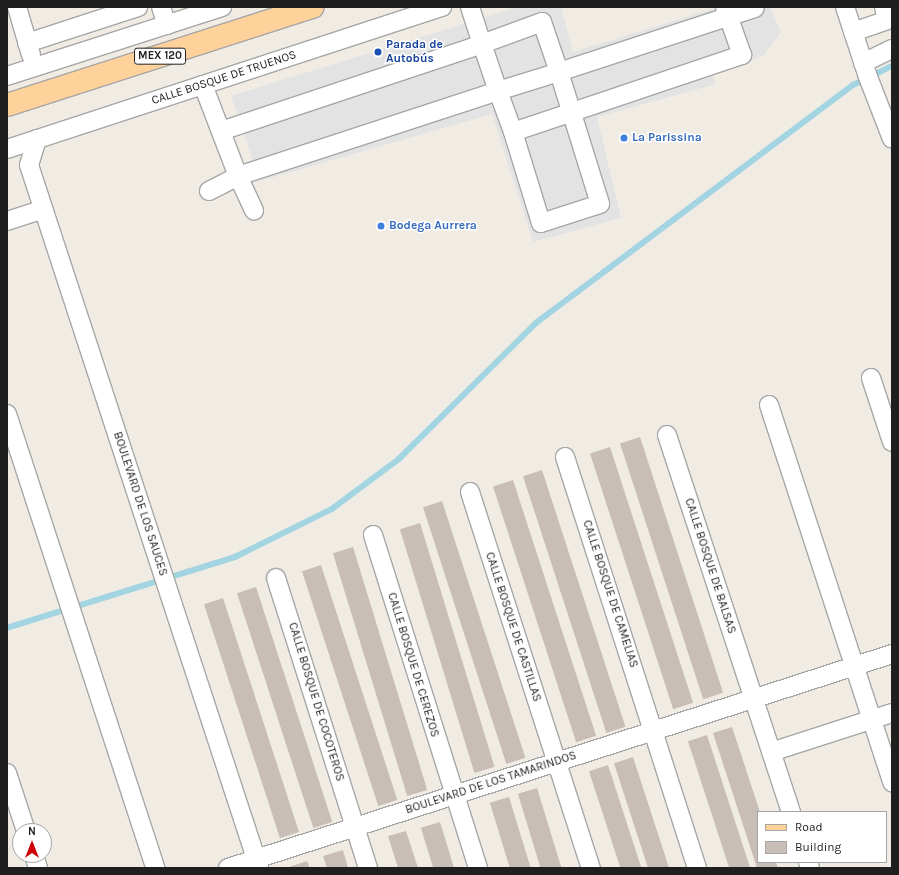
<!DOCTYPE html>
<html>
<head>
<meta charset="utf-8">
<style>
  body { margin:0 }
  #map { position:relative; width:899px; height:875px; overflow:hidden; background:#f0ece4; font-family:Karla,sans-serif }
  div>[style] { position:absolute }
  .parking>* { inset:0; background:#e3e3e3 }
  .stream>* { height:5.5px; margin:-2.75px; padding:0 2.75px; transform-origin:2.75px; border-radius:2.75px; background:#a2d4e1 }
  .building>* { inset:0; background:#c9beb7; transform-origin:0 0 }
  .roads { filter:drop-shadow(1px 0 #a6a6a6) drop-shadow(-1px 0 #a6a6a6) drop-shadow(0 1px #a6a6a6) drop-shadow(0 -1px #a6a6a6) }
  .minor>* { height:18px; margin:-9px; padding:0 9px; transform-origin:9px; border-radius:9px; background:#fff }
  .major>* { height:22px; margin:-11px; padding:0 11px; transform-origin:11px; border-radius:11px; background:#ffd19b }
  .dots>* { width:11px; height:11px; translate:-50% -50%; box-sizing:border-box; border:2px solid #fff; border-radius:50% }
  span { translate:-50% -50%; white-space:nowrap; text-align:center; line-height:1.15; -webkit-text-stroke:3px #fff; paint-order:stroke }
  .shield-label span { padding:1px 3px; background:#fff; border:1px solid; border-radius:3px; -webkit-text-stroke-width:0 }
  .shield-label { font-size:11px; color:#1f1f1f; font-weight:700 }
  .transit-label { font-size:12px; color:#164399; font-weight:700 }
  .left { translate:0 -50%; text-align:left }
  .street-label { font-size:12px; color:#1f1f1f }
  .shop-label { font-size:12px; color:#366cbe; font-weight:700 }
  .frame { position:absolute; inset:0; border:8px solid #1f1f1f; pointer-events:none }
  .legend { position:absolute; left:757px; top:811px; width:130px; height:52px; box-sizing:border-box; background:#fff; border:1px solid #a5a5a5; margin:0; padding:5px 7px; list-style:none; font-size:12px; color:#1f1f1f }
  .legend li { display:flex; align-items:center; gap:8px; height:20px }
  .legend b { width:20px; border:1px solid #a5a5a5 }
  .north { position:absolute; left:12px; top:823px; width:40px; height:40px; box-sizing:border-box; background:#fff; border:1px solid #a5a5a5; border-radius:50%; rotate:0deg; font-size:11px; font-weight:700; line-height:16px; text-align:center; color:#1f1f1f }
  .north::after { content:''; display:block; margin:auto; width:14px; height:18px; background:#ce0005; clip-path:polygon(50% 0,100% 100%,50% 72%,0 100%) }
</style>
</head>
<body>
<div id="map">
  <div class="parking">
    <i style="clip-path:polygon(518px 7px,561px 7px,573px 52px,719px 7px,770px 7px,781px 32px,763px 56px,711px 72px,716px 84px,597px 117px,621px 218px,533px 242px,492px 114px,260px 181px,231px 96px)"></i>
  </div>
  <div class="stream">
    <i style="left:7px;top:628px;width:239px;rotate:-17.3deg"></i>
    <i style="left:235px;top:557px;width:108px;rotate:-26.3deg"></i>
    <i style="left:332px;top:509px;width:84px;rotate:-36.7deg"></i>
    <i style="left:399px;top:459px;width:193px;rotate:-44.8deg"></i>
    <i style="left:536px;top:323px;width:396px;rotate:-36.9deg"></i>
    <i style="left:853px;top:85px;width:43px;rotate:-26deg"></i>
  </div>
  <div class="building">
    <i style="left:640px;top:437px;width:269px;height:21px;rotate:72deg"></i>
    <i style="left:610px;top:447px;width:269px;height:21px;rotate:72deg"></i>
    <i style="left:542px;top:470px;width:270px;height:20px;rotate:72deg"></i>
    <i style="left:513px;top:480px;width:269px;height:21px;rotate:72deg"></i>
    <i style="left:442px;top:501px;width:270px;height:20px;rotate:72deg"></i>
    <i style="left:420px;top:523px;width:255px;height:21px;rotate:73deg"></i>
    <i style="left:353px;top:547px;width:254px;height:21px;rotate:73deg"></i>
    <i style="left:321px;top:565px;width:247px;height:20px;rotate:72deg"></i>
    <i style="left:256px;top:587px;width:247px;height:20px;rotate:72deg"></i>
    <i style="left:223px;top:598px;width:246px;height:20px;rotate:72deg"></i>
    <i style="clip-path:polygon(732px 727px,760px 812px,758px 862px,776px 862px,778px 868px,757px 868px,713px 733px)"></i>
    <i style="left:707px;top:735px;width:140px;height:20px;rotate:72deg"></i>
    <i style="left:633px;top:757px;width:117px;height:20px;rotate:72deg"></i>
    <i style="left:608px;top:765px;width:108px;height:20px;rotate:72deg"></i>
    <i style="left:537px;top:788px;width:84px;height:20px;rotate:73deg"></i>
    <i style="left:509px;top:797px;width:74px;height:20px;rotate:73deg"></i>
    <i style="left:440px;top:822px;width:48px;height:20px;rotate:73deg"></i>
    <i style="clip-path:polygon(406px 831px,418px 868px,398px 868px,388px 836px)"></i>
    <i style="clip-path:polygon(343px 850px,348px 868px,327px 868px,323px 856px)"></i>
    <i style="clip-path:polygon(307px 861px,310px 868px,286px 868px)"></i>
  </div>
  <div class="roads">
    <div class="minor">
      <i style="left:17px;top:7px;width:50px;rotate:73.7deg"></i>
      <i style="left:161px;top:7px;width:19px;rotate:72deg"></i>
      <i style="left:845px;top:7px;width:74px;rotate:71.8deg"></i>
      <i style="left:868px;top:77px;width:66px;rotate:68.8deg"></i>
      <i style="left:853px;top:32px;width:36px;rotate:-19deg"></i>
      <i style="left:887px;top:20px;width:13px;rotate:-103deg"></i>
      <i style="left:27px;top:43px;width:117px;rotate:-18deg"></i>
      <i style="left:863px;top:63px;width:32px;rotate:-26deg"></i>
      <i style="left:7px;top:76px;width:226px;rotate:-17.8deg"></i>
      <i style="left:203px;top:85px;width:97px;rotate:69deg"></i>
      <i style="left:238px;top:176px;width:38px;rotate:65deg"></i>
      <i style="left:221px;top:131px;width:275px;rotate:-18.4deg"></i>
      <i style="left:482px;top:44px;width:39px;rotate:-108deg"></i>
      <i style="left:513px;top:132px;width:242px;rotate:-18.6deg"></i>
      <i style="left:742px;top:55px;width:51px;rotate:-109.5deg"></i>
      <i style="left:37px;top:139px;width:27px;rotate:107deg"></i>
      <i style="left:29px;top:165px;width:740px;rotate:71.88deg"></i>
      <i style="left:7px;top:149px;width:458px;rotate:-18.1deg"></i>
      <i style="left:209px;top:191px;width:33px;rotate:-27deg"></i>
      <i style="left:238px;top:176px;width:274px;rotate:-18.1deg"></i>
      <i style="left:498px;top:91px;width:64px;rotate:-17.3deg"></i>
      <i style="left:559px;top:72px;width:138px;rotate:72.7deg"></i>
      <i style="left:600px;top:204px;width:62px;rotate:162.1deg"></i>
      <i style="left:541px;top:223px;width:95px;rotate:-107.1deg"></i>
      <i style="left:513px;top:132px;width:44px;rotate:-110.1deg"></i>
      <i style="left:498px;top:91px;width:50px;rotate:-108.8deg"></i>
      <i style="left:482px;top:44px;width:64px;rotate:-20.1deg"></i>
      <i style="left:542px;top:22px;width:53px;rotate:71.2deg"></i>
      <i style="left:559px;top:72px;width:206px;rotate:-18.1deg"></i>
      <i style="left:7px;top:221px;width:38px;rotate:-18deg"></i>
      <i style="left:871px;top:378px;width:67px;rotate:71.8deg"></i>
      <i style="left:769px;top:405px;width:397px;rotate:71.9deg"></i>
      <i style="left:7px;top:414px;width:478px;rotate:71.9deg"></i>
      <i style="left:667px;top:435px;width:397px;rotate:71.8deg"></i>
      <i style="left:565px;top:457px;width:432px;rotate:72.2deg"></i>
      <i style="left:470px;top:492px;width:395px;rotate:72.2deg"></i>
      <i style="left:373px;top:535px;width:349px;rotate:72.5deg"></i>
      <i style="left:276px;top:578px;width:304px;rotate:72.4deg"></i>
      <i style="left:771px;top:752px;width:127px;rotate:-17.9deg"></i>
      <i style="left:7px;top:773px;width:61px;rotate:71.9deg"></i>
      <i style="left:34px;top:855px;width:14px;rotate:73deg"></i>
      <i style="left:808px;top:862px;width:6px;rotate:72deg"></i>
      <i style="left:228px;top:868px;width:698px;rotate:-17.86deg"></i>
    </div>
    <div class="major">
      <i style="left:7px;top:105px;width:321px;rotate:-17.8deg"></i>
    </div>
  </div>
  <div class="dots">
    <i style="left:378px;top:52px;background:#1a4fb4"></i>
    <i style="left:624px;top:138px;background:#3f7fe0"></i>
    <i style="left:381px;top:226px;background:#3f7fe0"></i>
  </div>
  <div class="shield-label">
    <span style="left:160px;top:56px">MEX 120</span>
  </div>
  <div class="transit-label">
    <span class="left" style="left:386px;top:52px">Parada de<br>Autobús</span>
  </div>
  <div class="street-label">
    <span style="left:224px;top:78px;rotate:-18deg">CALLE BOSQUE DE TRUENOS</span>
    <span style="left:140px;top:504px;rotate:72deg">BOULEVARD DE LOS SAUCES</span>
    <span style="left:710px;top:566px;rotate:72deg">CALLE BOSQUE DE BALSAS</span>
    <span style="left:610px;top:594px;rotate:72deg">CALLE BOSQUE DE CAMELIAS</span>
    <span style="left:513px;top:627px;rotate:72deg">CALLE BOSQUE DE CASTILLAS</span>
    <span style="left:413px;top:665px;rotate:73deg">CALLE BOSQUE DE CEREZOS</span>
    <span style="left:316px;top:702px;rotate:73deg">CALLE BOSQUE DE COCOTEROS</span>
    <span style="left:491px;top:783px;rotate:-18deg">BOULEVARD DE LOS TAMARINDOS</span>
  </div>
  <div class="shop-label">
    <span class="left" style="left:632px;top:138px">La Parissina</span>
    <span class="left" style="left:389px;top:226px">Bodega Aurrera</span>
  </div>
  <div class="frame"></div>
  <ul class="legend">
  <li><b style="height:5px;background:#ffd19b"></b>Road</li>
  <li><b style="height:11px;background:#c9beb7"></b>Building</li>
  </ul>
  <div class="north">N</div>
</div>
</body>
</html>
